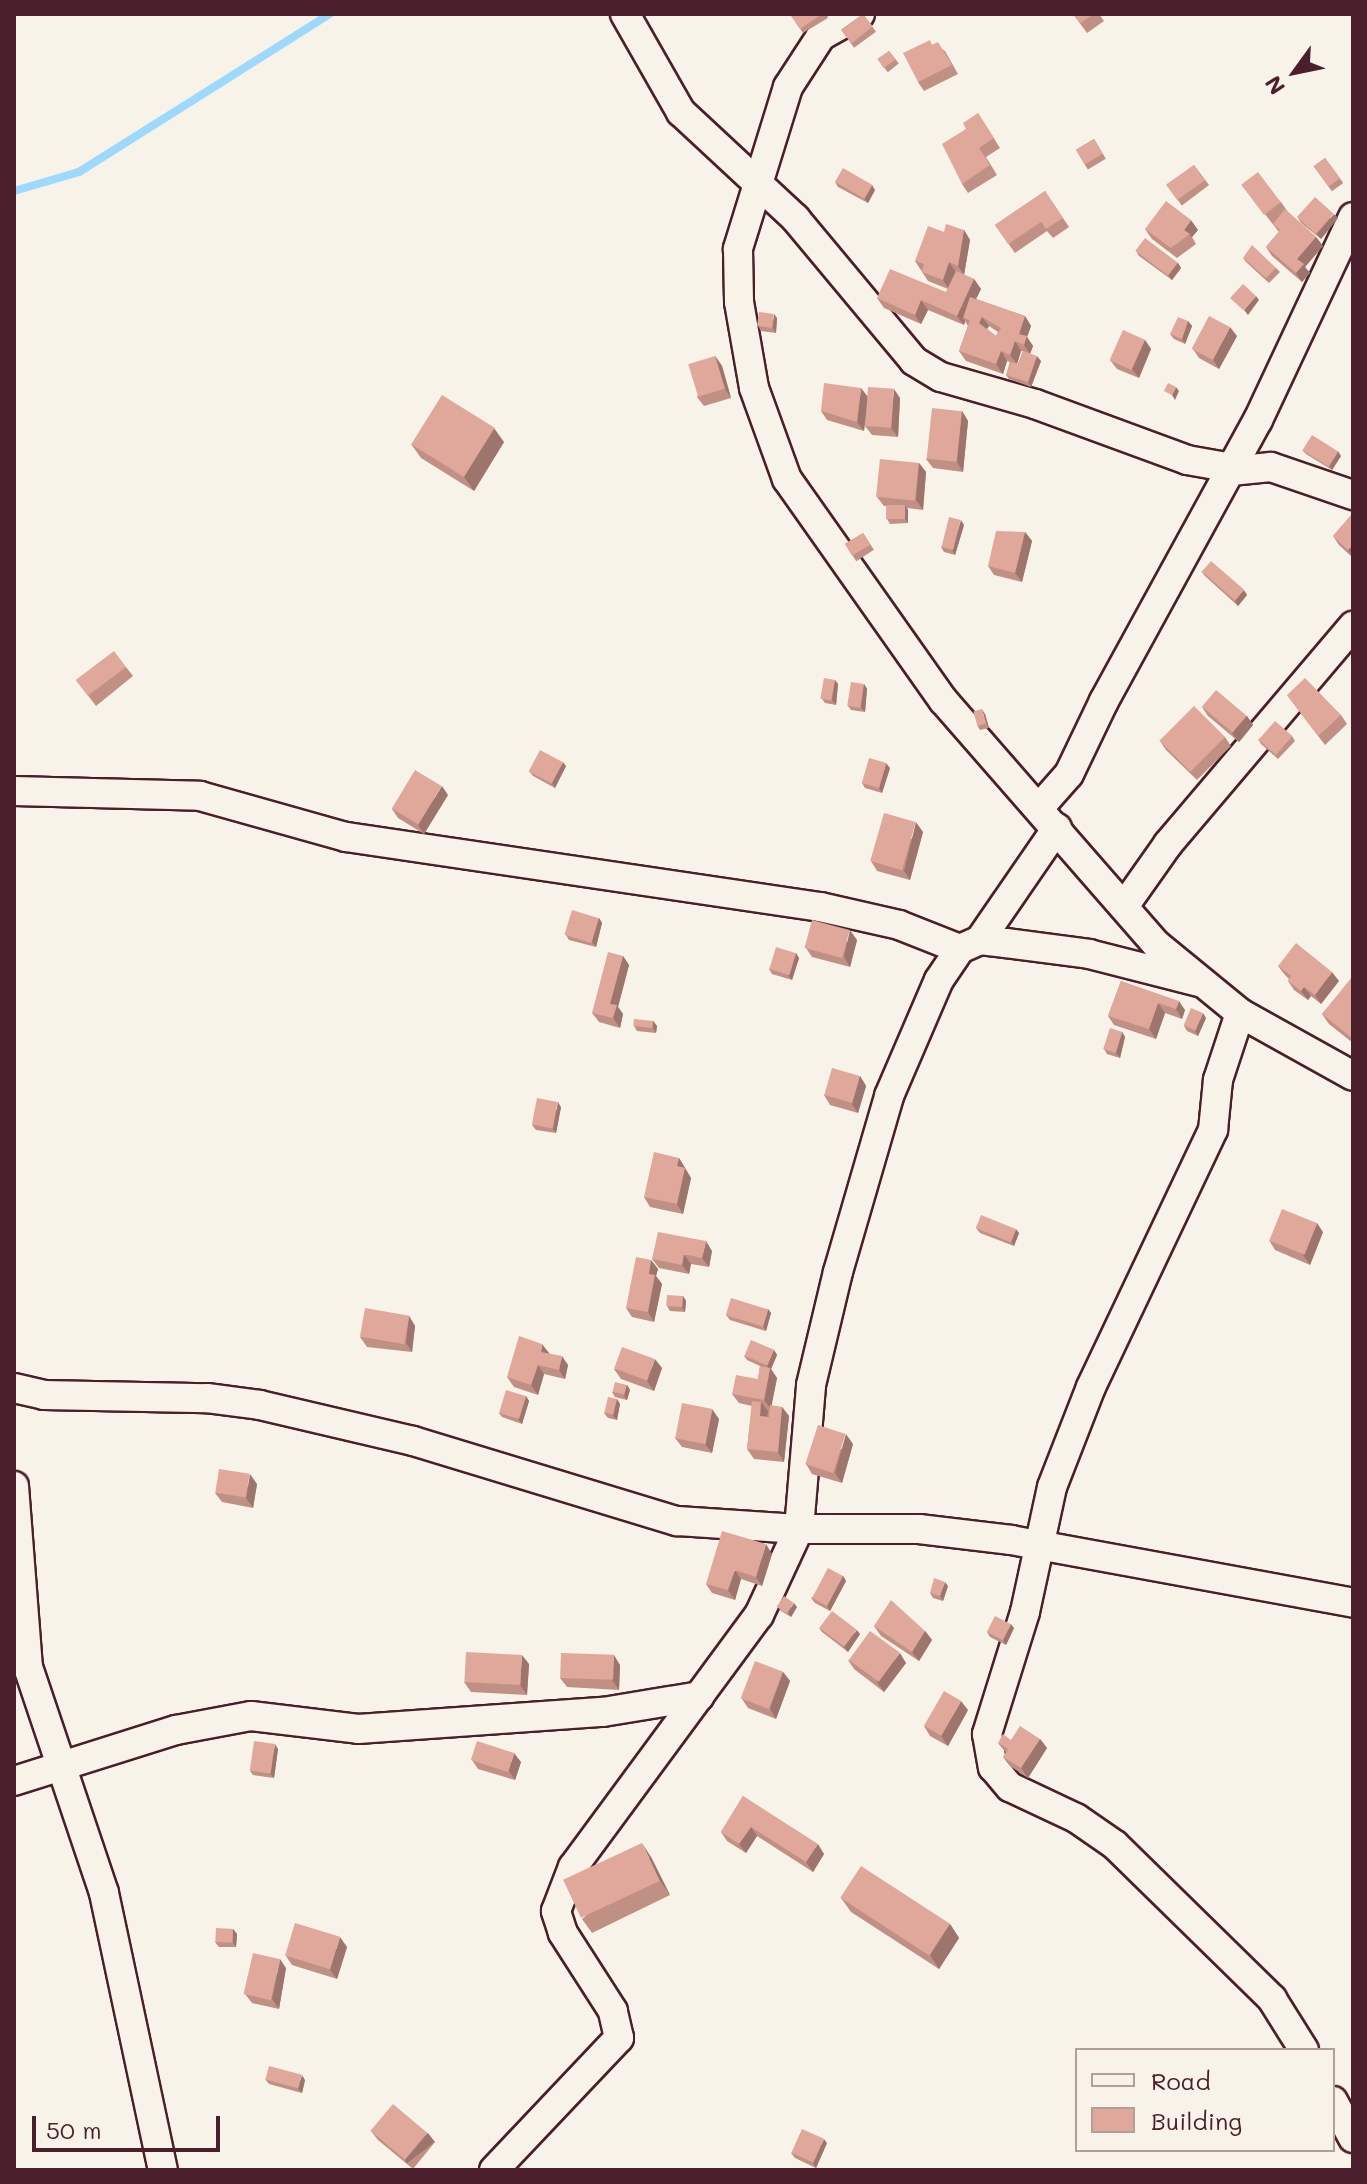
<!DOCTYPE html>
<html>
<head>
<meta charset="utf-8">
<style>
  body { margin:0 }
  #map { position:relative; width:1367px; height:2184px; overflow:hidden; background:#f7f3e8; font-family:Mali,sans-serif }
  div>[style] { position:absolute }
  .stream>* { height:8px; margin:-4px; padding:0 4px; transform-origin:4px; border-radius:4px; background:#9cd9fd }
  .roads { filter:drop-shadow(2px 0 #4a1f2b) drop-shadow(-2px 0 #4a1f2b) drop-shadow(0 2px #4a1f2b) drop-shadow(0 -2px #4a1f2b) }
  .minor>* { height:28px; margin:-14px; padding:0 14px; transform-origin:14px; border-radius:14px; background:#f7f3e8 }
  .wall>* { inset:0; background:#c19085; transform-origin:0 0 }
  .shaded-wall>* { inset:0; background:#9d756c; transform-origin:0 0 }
  .building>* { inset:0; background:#e0a79b; transform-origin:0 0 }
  span { translate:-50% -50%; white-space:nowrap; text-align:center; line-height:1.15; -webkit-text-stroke:6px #f7f3e8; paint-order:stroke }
  .frame { position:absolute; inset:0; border:16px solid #4a1f2b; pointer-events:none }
  .legend { position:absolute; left:1075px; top:2048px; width:260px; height:104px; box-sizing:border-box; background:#f7f3e8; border:2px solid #b29e9c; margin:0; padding:10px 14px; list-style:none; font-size:24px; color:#4a1f2b }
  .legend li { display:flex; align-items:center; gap:16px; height:40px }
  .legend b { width:40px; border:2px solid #b29e9c }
  .north { position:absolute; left:1255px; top:32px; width:80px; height:80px; -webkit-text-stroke:6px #f7f3e8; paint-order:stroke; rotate:237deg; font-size:22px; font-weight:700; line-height:32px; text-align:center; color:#4a1f2b }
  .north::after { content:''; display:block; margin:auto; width:28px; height:36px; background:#4a1f2b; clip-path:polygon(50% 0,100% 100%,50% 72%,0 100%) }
  .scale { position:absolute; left:32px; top:2116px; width:188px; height:36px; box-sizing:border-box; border:4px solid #4a1f2b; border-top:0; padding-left:10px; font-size:24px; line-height:28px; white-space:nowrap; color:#4a1f2b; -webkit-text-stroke:6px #f7f3e8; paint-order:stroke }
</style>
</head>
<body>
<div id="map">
  <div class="stream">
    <i style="left:14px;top:191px;width:68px;rotate:-16.3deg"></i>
    <i style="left:79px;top:172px;width:297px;rotate:-32.2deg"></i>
  </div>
  <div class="roads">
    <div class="minor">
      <i style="left:625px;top:14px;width:113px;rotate:60.3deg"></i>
      <i style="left:681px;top:112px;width:156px;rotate:42.9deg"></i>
      <i style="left:795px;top:218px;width:186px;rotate:50.2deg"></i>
      <i style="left:914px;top:361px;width:31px;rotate:31deg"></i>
      <i style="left:941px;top:377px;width:98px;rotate:16deg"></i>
      <i style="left:1035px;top:404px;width:162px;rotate:20.2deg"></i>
      <i style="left:1187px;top:460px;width:46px;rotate:10.1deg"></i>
      <i style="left:860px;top:14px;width:45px;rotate:150.6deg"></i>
      <i style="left:821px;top:36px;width:61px;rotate:122.9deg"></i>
      <i style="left:788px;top:87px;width:170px;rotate:107.2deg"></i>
      <i style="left:738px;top:249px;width:53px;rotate:88.9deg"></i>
      <i style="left:739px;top:302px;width:87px;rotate:80.1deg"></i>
      <i style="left:754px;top:388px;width:97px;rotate:70.1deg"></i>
      <i style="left:787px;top:479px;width:271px;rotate:54.8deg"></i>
      <i style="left:943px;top:700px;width:325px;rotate:48.9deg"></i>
      <i style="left:1157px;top:945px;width:107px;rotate:39.3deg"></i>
      <i style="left:1240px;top:1013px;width:129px;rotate:29.1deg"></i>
      <i style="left:1231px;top:471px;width:40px;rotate:-5.7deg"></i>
      <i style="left:1271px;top:467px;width:87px;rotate:18.9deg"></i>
      <i style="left:14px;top:791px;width:186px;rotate:1.5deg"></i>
      <i style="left:200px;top:796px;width:152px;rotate:15.7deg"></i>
      <i style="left:346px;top:837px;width:479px;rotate:8.4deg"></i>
      <i style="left:820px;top:907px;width:81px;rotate:12.8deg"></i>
      <i style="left:899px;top:925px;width:66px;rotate:21.5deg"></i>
      <i style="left:1039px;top:808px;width:45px;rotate:-48.6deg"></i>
      <i style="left:1069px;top:774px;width:81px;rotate:-64.4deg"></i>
      <i style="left:1104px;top:701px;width:320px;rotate:-61.3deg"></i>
      <i style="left:1258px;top:420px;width:224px;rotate:-64.9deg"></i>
      <i style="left:1125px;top:905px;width:75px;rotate:-54.8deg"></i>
      <i style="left:1168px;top:844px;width:286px;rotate:-49.7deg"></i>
      <i style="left:980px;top:940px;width:136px;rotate:-55.5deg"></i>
      <i style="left:1240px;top:1013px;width:71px;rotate:108.2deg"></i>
      <i style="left:1218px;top:1080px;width:50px;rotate:95.7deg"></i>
      <i style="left:1213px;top:1130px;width:284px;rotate:115.4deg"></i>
      <i style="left:1091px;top:1387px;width:107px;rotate:111.3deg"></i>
      <i style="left:1052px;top:1487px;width:128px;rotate:102.2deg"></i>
      <i style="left:1025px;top:1612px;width:128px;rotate:107.3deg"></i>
      <i style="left:987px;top:1734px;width:34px;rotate:80deg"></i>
      <i style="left:993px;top:1767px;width:26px;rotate:50deg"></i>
      <i style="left:1010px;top:1787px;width:73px;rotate:25.2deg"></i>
      <i style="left:1076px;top:1818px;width:47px;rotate:34.7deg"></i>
      <i style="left:1115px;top:1845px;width:220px;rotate:44.4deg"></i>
      <i style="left:1272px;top:1999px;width:60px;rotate:57.9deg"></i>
      <i style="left:14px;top:1388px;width:31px;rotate:13deg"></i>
      <i style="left:44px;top:1395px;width:163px;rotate:1.1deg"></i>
      <i style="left:207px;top:1398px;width:53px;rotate:7.5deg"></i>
      <i style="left:260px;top:1405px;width:157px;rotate:13.2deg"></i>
      <i style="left:413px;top:1441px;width:276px;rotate:16.9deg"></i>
      <i style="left:677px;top:1521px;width:122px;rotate:3.8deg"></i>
      <i style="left:799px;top:1529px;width:144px;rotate:-85.2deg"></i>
      <i style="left:811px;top:1385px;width:116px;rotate:-76.6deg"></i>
      <i style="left:838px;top:1272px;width:183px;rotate:-73.8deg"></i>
      <i style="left:889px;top:1096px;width:126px;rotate:-66.7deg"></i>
      <i style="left:939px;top:980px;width:37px;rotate:-56deg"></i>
      <i style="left:960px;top:949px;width:22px;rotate:-24deg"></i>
      <i style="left:980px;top:940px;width:26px;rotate:7deg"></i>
      <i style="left:1006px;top:943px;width:84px;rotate:7.5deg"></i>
      <i style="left:1089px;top:954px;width:114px;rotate:14.3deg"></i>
      <i style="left:14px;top:1486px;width:182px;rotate:85.6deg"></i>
      <i style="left:28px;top:1667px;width:238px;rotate:71.4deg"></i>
      <i style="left:104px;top:1893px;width:283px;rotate:78deg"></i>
      <i style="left:14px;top:1781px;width:170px;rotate:-17.5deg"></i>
      <i style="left:176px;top:1730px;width:76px;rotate:-10.6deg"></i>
      <i style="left:251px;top:1716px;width:108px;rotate:6.9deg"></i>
      <i style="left:358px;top:1729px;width:246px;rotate:-4deg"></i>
      <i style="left:603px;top:1712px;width:98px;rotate:-9.4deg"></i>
      <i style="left:1333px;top:2101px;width:42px;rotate:61.6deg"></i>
      <i style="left:494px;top:2170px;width:182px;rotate:-46.6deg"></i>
      <i style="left:619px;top:2038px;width:28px;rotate:-103deg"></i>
      <i style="left:613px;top:2011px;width:93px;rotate:-122.7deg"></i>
      <i style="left:563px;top:1933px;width:23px;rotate:-108deg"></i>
      <i style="left:556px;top:1911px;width:47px;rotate:-68.9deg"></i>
      <i style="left:573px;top:1867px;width:313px;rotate:-53.6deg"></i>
      <i style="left:759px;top:1615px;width:95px;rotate:-65.1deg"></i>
      <i style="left:799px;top:1529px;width:120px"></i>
      <i style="left:919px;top:1529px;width:93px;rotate:6.8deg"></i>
      <i style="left:1011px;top:1540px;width:348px;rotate:10.4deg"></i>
    </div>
  </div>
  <div class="wall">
    <i style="clip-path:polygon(790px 14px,825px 14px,828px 18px,803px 33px)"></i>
    <i style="left:863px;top:14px;width:22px;height:27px;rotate:54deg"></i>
    <i style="clip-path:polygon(1073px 14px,1099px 14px,1104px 21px,1087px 33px)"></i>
    <i style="clip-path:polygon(933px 44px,945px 51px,958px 74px,924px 91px,918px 82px)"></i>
    <i style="left:889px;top:51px;width:16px;height:14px;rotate:52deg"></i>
    <i style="clip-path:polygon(978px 113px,1000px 148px,986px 157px,997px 175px,968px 193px,962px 184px,966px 129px)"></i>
    <i style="left:1094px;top:139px;width:23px;height:21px;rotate:59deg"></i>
    <i style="left:1325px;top:158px;width:31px;height:14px;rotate:54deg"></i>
    <i style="left:1194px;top:165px;width:25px;height:34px;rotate:53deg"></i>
    <i style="clip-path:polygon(835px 182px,875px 190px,868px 203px,838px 187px)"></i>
    <i style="clip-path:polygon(1242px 185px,1281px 202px,1288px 212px,1316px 237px,1323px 246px,1305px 267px,1310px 273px,1302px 282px,1272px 256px,1266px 247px,1279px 232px)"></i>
    <i style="clip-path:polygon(1045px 191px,1069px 227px,1053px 238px,1047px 231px,1015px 253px,995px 225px)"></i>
    <i style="clip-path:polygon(1298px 218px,1338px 218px,1321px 239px,1301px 223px)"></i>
    <i style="clip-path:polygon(1145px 229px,1198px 230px,1192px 237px,1196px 244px,1177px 258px,1152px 239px)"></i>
    <i style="clip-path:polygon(evenodd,964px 230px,970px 240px,964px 275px,974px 279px,981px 289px,976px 299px,1025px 316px,1031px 326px,1027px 337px,1033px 346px,1030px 354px,1041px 361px,1031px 387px,1009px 379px,1006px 375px,1010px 362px,1007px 361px,1003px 374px,966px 361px,959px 351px,968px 326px,965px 321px,964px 325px,928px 310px,921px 324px,884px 308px,877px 298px,946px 292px,948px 289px,928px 281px,915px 261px,944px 232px,964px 230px,989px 326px,998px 332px,996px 336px,987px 329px,989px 326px,964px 230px,1021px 351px,1023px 351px,1018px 364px,1017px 364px,1021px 351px)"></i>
    <i style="clip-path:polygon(1136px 251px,1178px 263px,1181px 268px,1172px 280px,1139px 256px)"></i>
    <i style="clip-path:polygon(1243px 258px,1276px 268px,1280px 272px,1269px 283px,1246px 262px)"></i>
    <i style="clip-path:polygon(777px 318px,776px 333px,761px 331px,758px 326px)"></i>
    <i style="clip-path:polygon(1188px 321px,1192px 326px,1185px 344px,1174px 339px,1170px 334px)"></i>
    <i style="clip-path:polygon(1237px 336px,1219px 369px,1199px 358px,1193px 349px)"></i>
    <i style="clip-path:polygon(1145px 340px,1151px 349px,1139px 378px,1117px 369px,1110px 360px)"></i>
    <i style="clip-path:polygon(715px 356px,722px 366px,731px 398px,704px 406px,697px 397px)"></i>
    <i style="clip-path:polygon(867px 396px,900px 398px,898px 437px,872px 435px,865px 426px,866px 411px,864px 431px,827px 420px,821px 411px)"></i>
    <i style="clip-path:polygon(962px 411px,968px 421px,963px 472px,933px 468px,926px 459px)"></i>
    <i style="clip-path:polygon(504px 442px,474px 491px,421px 458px,411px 444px)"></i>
    <i style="clip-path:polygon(1302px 450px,1341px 456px,1332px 470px,1306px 454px)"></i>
    <i style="clip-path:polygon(919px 463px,926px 472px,923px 510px,907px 508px,908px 510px,908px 523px,890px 524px,887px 519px,886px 506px,884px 506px,877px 497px)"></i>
    <i style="clip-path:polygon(1353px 513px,1353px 558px,1339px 545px,1333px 536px)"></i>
    <i style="clip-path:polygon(964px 525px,955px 555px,944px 552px,941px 547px)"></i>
    <i style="clip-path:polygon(1025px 532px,1032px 541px,1022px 582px,994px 575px,988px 566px)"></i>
    <i style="left:863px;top:533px;width:20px;height:21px;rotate:57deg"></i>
    <i style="clip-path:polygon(1201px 571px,1247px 595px,1238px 606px,1205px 576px)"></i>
    <i style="clip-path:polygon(126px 667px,133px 676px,96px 706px,77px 681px)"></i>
    <i style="clip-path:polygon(835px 680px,838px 684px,836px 705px,825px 703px,822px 699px)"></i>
    <i style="clip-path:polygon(864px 684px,867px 689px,865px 712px,851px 710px,848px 706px)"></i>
    <i style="clip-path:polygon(1287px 695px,1341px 715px,1347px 724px,1325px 745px)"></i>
    <i style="clip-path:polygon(1202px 707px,1247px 716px,1253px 725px,1239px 742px,1208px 716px)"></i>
    <i style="clip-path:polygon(985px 714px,989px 728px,980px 730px,977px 725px)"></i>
    <i style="clip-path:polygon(1292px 736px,1295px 741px,1278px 759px,1261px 744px,1258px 739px)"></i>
    <i style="clip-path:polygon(1225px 737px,1231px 746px,1197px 780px,1166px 750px,1160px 741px)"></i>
    <i style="clip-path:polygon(566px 766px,555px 788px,533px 776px,529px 771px)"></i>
    <i style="clip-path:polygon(890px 768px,882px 793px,865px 788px,862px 783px)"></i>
    <i style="clip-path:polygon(448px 795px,424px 834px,398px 818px,392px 809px)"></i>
    <i style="clip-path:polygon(923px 832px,910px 880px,877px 871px,871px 861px)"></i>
    <i style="clip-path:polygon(599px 918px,602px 923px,596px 947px,569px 940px,566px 935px)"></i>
    <i style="clip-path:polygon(857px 940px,850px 967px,812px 957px,806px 948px)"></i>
    <i style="clip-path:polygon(796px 953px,799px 958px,792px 980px,772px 974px,769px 969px)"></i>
    <i style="clip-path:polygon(623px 956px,629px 965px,618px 1007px,623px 1014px,620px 1028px,599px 1022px,592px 1013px)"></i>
    <i style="clip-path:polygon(1278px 966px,1339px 981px,1321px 1004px,1311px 996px,1308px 1000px,1294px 990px,1288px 981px,1289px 979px,1285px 975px)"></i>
    <i style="clip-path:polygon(1353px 978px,1353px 1043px,1329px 1024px,1322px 1014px)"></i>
    <i style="clip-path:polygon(1121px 981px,1185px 1010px,1182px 1019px,1165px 1013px,1156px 1039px,1114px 1025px,1108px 1016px)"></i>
    <i style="clip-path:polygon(1206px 1018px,1198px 1036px,1187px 1031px,1184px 1026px)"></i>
    <i style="clip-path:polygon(653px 1021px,657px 1026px,656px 1033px,637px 1031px,634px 1026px)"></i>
    <i style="clip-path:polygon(1122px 1032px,1125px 1037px,1120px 1058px,1107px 1054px,1104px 1049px)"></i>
    <i style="clip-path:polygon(860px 1076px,866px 1086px,858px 1113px,830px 1105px,824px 1095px)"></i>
    <i style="clip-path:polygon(561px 1107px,556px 1133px,536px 1130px,532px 1125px)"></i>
    <i style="clip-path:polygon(679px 1158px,691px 1178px,683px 1214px,650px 1207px,644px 1197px)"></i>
    <i style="clip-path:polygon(976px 1228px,1019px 1233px,1014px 1246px,980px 1233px)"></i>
    <i style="clip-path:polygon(1323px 1232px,1310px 1265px,1275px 1250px,1269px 1240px)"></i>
    <i style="clip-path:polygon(712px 1251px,709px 1267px,691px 1264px,689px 1274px,659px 1268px,652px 1259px)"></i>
    <i style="clip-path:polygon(651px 1260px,658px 1269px,656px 1276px,662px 1284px,654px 1322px,632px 1317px,626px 1308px)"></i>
    <i style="clip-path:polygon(683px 1296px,686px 1301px,685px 1312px,670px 1311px,667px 1306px)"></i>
    <i style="clip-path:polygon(768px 1309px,771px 1313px,766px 1331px,730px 1320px,726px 1315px)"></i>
    <i style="clip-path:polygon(409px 1316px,415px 1326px,412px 1352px,367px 1347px,360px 1337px)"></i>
    <i style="clip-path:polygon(774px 1350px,777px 1355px,771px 1369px,777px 1378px,771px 1406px,782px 1407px,789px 1416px,784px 1462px,754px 1459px,747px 1449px,752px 1406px,739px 1403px,732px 1394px,758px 1379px,760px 1366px,747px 1360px,744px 1356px)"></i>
    <i style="clip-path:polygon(549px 1353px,568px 1365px,565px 1379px,544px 1374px,538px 1395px,514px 1387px,507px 1377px)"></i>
    <i style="clip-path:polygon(662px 1368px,654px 1391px,621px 1379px,614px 1369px)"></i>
    <i style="clip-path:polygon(627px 1385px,630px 1390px,627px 1400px,615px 1397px,612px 1392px)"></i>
    <i style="clip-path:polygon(526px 1396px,529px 1401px,522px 1424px,502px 1417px,499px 1413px)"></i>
    <i style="clip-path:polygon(617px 1399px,620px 1404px,617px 1420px,608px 1418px,604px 1413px)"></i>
    <i style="clip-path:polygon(719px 1419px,712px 1453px,682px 1447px,675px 1438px)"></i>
    <i style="clip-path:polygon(853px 1444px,842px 1483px,812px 1474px,806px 1464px)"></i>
    <i style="clip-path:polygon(257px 1484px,253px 1508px,222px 1502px,215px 1493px)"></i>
    <i style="clip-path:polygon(772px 1554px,762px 1586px,741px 1579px,735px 1600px,712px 1593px,706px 1584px)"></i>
    <i style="clip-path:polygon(843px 1576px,846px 1581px,830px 1611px,815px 1603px,811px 1598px)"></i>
    <i style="clip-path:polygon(948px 1586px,943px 1601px,933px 1598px,930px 1593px)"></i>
    <i style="clip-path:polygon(778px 1607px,797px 1607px,791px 1617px,781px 1611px)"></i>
    <i style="clip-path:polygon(874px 1626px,925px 1631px,932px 1640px,919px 1661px,881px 1636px)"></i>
    <i style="clip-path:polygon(819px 1628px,860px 1634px,848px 1652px,822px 1632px)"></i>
    <i style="clip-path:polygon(1014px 1628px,1006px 1645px,990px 1637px,987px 1632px)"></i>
    <i style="clip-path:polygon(848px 1660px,906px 1663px,884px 1692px,854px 1669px)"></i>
    <i style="clip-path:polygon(529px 1664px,527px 1695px,471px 1692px,464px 1682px)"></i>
    <i style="clip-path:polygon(620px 1665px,619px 1690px,567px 1687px,560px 1678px)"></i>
    <i style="clip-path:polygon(783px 1672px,790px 1681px,776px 1719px,748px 1708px,742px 1699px)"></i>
    <i style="clip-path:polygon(968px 1710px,948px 1746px,930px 1736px,924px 1726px)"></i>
    <i style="clip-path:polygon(1040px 1739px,1047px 1748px,1028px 1778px,1010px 1766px,1003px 1757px,1006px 1753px,998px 1743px,1011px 1740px)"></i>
    <i style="clip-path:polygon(278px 1749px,274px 1778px,253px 1775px,250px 1771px)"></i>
    <i style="clip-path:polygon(472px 1760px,521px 1762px,515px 1780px,478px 1769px)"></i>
    <i style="clip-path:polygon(743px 1796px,824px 1854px,813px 1872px,757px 1836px,746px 1853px,727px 1841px,721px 1832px)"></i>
    <i style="clip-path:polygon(651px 1857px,670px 1895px,592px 1933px,582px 1919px)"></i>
    <i style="clip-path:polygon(841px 1898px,950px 1924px,959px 1938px,939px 1969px,851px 1912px)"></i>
    <i style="clip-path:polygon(233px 1929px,237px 1934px,236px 1947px,219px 1947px,215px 1942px)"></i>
    <i style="clip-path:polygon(347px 1947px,337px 1979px,292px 1965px,286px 1956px)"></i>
    <i style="clip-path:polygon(286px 1968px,279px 2009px,252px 2003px,245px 1994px)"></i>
    <i style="clip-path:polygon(265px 2079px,305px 2080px,302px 2093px,269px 2084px)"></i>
    <i style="clip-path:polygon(371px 2131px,435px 2142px,413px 2169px,378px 2140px)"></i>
    <i style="clip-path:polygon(827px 2143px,816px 2168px,795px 2158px,791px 2153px)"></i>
  </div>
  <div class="shaded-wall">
    <i style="clip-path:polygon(872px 185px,875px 190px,868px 203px,864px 198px)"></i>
    <i style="clip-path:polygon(1334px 214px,1338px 218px,1321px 239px,1317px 234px)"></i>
    <i style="clip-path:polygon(1191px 220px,1198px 230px,1192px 237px,1184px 230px)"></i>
    <i style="clip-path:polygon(964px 230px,970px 240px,964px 275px,958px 266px)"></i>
    <i style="clip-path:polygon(1316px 237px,1323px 246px,1305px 267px,1310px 273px,1302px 282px,1296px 273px,1297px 259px)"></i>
    <i style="clip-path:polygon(949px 262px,956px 272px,949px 289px,943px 280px)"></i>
    <i style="clip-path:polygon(1178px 263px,1181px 268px,1172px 280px,1168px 275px)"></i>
    <i style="clip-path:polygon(974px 279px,981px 289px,966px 319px,963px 318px,965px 321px,964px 325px,957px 316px)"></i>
    <i style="clip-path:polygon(1256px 296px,1259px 300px,1248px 315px,1244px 310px)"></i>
    <i style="clip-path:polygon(921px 300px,928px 310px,921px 324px,915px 315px)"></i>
    <i style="clip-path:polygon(774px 314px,777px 318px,776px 333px,773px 328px)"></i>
    <i style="clip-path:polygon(1025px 316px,1031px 326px,1027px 337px,1033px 346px,1030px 354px,1024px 345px,1019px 334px)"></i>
    <i style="clip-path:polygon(982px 317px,989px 326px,985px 332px,979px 323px)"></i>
    <i style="clip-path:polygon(1188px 321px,1192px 326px,1185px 344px,1182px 339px)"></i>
    <i style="clip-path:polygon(1230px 327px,1237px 336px,1219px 369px,1213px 360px)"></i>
    <i style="clip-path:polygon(1145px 340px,1151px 349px,1139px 378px,1132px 369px)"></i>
    <i style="clip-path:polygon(1015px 341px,1021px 351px,1017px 364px,1010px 355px)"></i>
    <i style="clip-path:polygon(1001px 351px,1007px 361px,1003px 374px,996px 364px)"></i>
    <i style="clip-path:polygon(715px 356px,722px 366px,731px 398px,725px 389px)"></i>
    <i style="clip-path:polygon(1037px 356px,1041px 361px,1031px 387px,1028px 382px)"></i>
    <i style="clip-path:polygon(1176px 387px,1179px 391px,1175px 400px,1172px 395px)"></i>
    <i style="clip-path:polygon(861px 388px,868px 397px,864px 431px,857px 422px)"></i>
    <i style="clip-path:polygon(894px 389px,900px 398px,898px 437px,891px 428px)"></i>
    <i style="clip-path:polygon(962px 411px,968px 421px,963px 472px,957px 462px)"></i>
    <i style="clip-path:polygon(494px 428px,504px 442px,474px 491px,464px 477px)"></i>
    <i style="clip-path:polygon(1338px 451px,1341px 456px,1332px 470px,1329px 466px)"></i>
    <i style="clip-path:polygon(919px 463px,926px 472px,923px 510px,916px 500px)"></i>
    <i style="clip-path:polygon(905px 505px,908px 510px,908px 523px,905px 519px)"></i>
    <i style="clip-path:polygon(961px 520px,964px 525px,955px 555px,952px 550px)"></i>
    <i style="clip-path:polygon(1025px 532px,1032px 541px,1022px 582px,1015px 573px)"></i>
    <i style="clip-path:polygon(1353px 545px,1353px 556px,1348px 550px)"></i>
    <i style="clip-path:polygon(1244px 590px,1247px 595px,1238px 606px,1235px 601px)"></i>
    <i style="clip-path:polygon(835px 680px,838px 684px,836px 705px,832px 700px)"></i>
    <i style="clip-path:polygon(864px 684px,867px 689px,865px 712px,861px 707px)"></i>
    <i style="clip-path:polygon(982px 709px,985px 714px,989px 728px,986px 723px)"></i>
    <i style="clip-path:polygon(1247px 716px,1253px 725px,1239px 742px,1232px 733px)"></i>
    <i style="clip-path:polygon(563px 762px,566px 766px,555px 788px,552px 783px)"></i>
    <i style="clip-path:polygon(886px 763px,890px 768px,882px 793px,879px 788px)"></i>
    <i style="clip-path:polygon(442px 786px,448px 795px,424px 834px,418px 825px)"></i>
    <i style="clip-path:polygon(916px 822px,923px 832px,910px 880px,904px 871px)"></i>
    <i style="clip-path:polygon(599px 918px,602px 923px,596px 947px,592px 942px)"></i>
    <i style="clip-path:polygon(850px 930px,857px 940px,850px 967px,844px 957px)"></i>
    <i style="clip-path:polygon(796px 953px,799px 958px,792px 980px,788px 975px)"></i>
    <i style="clip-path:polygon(623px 956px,629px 965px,618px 1007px,623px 1014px,620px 1028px,613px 1018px,610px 1004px)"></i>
    <i style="clip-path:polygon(1332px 972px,1339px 981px,1321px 1004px,1315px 995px)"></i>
    <i style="clip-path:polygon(1304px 987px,1311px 996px,1308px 1000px,1301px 991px)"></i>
    <i style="clip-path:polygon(1179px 1001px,1185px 1010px,1182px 1019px,1176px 1009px)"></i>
    <i style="clip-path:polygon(1158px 1003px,1165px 1013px,1156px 1039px,1149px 1029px)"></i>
    <i style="clip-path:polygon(1203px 1013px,1206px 1018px,1198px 1036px,1195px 1031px)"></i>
    <i style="clip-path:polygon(653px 1021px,657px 1026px,656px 1033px,653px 1028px)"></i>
    <i style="clip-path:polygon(1122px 1032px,1125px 1037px,1120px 1058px,1116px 1053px)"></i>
    <i style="clip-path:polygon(860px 1076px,866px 1086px,858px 1113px,852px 1104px)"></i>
    <i style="clip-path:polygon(558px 1102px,561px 1107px,556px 1133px,553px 1129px)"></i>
    <i style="clip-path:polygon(679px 1158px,691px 1178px,683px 1214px,677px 1204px,677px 1166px)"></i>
    <i style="clip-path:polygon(1317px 1223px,1323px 1232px,1310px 1265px,1303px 1255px)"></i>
    <i style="clip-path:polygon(1016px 1229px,1019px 1233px,1014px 1246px,1011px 1241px)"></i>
    <i style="clip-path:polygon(706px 1241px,712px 1251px,709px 1267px,702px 1258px)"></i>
    <i style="clip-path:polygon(684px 1254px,691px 1264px,689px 1274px,682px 1265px)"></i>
    <i style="clip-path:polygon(651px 1260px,658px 1269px,656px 1276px,662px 1284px,654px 1322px,648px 1312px,649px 1274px)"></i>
    <i style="clip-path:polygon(683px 1296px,686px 1301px,685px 1312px,682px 1307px)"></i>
    <i style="clip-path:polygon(768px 1309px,771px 1313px,766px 1331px,763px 1326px)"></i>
    <i style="clip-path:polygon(409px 1316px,415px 1326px,412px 1352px,406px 1343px)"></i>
    <i style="clip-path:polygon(542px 1344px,549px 1353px,548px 1362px,541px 1352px)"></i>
    <i style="clip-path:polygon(774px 1350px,777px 1355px,771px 1369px,777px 1378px,771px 1409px,764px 1400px,770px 1370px,767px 1366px)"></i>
    <i style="clip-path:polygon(562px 1356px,568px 1365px,565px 1379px,559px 1370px)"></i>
    <i style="clip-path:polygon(655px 1359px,662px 1368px,654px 1391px,647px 1381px)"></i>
    <i style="clip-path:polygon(538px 1365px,544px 1374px,538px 1395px,531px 1385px)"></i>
    <i style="clip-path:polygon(627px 1385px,630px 1390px,627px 1400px,624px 1396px)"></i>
    <i style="clip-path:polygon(526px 1396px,529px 1401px,522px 1424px,518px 1419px)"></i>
    <i style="clip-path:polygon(617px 1399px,620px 1404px,617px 1420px,613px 1416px)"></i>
    <i style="clip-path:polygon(761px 1402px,768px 1411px,766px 1425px,760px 1416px)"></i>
    <i style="clip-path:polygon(782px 1407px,789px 1416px,784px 1462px,778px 1452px)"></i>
    <i style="clip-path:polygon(712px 1409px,719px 1419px,712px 1453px,705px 1444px)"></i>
    <i style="clip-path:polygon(846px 1434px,853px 1444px,842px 1483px,835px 1473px)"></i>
    <i style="clip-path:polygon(250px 1474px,257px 1484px,253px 1508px,246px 1498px)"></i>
    <i style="clip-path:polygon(766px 1544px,772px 1554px,762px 1586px,756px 1577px)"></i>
    <i style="clip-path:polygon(735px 1570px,741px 1579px,735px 1600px,728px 1590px)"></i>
    <i style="clip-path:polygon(843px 1576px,846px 1581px,830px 1611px,827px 1606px)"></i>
    <i style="clip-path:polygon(945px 1582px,948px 1586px,943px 1601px,940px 1596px)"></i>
    <i style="clip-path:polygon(794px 1603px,797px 1607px,791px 1617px,788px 1613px)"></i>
    <i style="clip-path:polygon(1011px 1624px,1014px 1628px,1006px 1645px,1003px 1640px)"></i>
    <i style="clip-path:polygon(857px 1630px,860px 1634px,848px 1652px,844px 1647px)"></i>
    <i style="clip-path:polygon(925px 1631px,932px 1640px,919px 1661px,912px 1652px)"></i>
    <i style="clip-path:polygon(900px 1653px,906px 1663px,884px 1692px,877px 1682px)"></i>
    <i style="clip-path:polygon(522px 1655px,529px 1664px,527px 1695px,520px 1685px)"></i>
    <i style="clip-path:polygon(614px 1655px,620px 1665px,619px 1690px,612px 1680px)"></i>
    <i style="clip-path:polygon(783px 1672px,790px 1681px,776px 1719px,770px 1709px)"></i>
    <i style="clip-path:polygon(961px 1701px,968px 1710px,948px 1746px,941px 1736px)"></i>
    <i style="clip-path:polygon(1040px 1739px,1047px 1748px,1028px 1778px,1021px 1768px)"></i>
    <i style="clip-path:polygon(275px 1744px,278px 1749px,274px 1778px,270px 1774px)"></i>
    <i style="clip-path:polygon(514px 1753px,521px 1762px,515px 1780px,509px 1771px)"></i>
    <i style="clip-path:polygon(751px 1827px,757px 1836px,746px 1853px,739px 1844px)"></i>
    <i style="clip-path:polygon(642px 1843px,651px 1857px,670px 1895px,660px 1881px)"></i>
    <i style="clip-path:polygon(818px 1844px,824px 1854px,813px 1872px,806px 1862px)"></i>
    <i style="clip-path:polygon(950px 1924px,959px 1938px,939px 1969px,930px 1955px)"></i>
    <i style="clip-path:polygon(233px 1929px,237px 1934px,236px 1947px,233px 1942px)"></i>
    <i style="clip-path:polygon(340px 1937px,347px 1947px,337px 1979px,330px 1970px)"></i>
    <i style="clip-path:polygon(280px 1959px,286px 1968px,279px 2009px,272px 1999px)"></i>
    <i style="clip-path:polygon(302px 2075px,305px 2080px,302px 2093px,298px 2089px)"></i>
    <i style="left:428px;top:2133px;width:11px;height:35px;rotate:52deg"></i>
    <i style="clip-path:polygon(824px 2139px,827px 2143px,816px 2168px,813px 2163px)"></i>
  </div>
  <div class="building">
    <i style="clip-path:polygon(790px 14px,822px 14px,800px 29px)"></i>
    <i style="left:863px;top:14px;width:16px;height:27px;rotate:52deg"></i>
    <i style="clip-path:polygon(1074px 14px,1094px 14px,1080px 23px)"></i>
    <i style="clip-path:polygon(930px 40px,932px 45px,938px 42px,952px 65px,918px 82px,903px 53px)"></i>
    <i style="left:889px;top:51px;width:11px;height:14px;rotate:56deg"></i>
    <i style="clip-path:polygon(978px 113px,994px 138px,979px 148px,990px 165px,962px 184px,942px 144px,966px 129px,963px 123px)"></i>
    <i style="left:1094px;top:139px;width:17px;height:21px;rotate:59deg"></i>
    <i style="left:1325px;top:158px;width:25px;height:14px;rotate:53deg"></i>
    <i style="left:1194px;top:165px;width:19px;height:34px;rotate:55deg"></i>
    <i style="left:843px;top:168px;width:34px;height:16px;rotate:30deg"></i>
    <i style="left:1258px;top:172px;width:38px;height:21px;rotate:53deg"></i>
    <i style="clip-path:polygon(1045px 191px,1063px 218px,1046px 229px,1041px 222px,1008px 244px,995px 225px)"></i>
    <i style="left:1315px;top:197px;width:25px;height:27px;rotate:42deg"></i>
    <i style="clip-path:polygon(1166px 201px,1191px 220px,1184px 230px,1190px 234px,1171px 248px,1145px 229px)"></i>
    <i style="clip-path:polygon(1285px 209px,1316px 237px,1297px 259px,1304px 264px,1296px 273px,1266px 247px,1280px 230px,1273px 224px)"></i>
    <i style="clip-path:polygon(946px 224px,964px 230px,958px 266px,949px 262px,943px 280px,922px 272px,924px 264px,915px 261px,928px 226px,944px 232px)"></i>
    <i style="left:1145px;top:238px;width:41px;height:16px;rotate:37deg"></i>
    <i style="clip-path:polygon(1252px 245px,1276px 268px,1266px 278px,1243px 258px)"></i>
    <i style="clip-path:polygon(890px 269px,946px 292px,956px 271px,974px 279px,957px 316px,921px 300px,915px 315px,877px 298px)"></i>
    <i style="left:1243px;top:284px;width:18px;height:19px;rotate:43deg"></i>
    <i style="clip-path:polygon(evenodd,970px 297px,1025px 316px,1019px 334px,1027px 336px,1024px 345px,1015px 341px,1010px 355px,1001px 351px,996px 364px,959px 351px,970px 320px,963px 318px,970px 297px,982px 317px,1001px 328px,996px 336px,979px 323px,982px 317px)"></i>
    <i style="left:759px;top:312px;width:15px;height:14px;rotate:8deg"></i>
    <i style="left:1209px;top:316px;width:24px;height:37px;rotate:28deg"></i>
    <i style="clip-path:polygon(1178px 317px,1188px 321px,1182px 339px,1170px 334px)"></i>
    <i style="left:1123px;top:330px;width:24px;height:33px;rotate:24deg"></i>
    <i style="clip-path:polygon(1023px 351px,1037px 356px,1028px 382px,1006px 375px,1011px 362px,1018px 364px)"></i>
    <i style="left:715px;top:356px;width:34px;height:28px;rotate:73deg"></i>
    <i style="clip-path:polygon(824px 383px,861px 388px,857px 422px,821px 411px)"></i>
    <i style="left:1168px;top:383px;width:9px;height:9px;rotate:27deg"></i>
    <i style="left:868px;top:387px;width:26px;height:39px;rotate:4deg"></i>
    <i style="left:442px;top:395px;width:62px;height:58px;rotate:32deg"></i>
    <i style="left:932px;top:408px;width:30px;height:51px;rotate:6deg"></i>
    <i style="left:1312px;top:435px;width:31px;height:18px;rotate:32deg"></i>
    <i style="left:880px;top:459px;width:39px;height:38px;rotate:6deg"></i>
    <i style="left:905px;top:505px;width:14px;height:19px;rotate:90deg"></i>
    <i style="clip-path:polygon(1353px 513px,1353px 545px,1348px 550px,1333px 536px)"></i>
    <i style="left:949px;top:517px;width:12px;height:31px;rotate:14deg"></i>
    <i style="clip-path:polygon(996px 531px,1025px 532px,1015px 573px,988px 566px)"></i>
    <i style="left:863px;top:533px;width:14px;height:21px;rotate:60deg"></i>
    <i style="left:1211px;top:561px;width:44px;height:14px;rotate:41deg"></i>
    <i style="left:114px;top:651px;width:20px;height:48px;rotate:53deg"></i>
    <i style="left:824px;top:678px;width:11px;height:21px;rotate:10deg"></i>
    <i style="clip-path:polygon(1305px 678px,1341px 715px,1318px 736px,1287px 695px)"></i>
    <i style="left:851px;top:682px;width:13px;height:24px;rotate:9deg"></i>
    <i style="left:1216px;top:690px;width:40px;height:22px;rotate:40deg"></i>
    <i style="left:1194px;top:706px;width:44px;height:49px;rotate:45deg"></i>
    <i style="left:982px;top:709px;width:15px;height:9px;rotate:74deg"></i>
    <i style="left:1275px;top:721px;width:23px;height:25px;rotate:41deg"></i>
    <i style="left:540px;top:750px;width:26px;height:24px;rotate:28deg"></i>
    <i style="left:869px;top:758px;width:18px;height:26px;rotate:16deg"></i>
    <i style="left:415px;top:770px;width:31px;height:45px;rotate:31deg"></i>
    <i style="left:884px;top:813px;width:33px;height:50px;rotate:16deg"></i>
    <i style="left:572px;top:910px;width:28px;height:26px;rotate:17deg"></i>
    <i style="left:812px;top:920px;width:39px;height:29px;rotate:15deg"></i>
    <i style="clip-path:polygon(1296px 943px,1332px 972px,1315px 995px,1304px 987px,1301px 991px,1288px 981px,1291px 976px,1278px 966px)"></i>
    <i style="left:776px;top:947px;width:21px;height:23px;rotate:17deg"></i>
    <i style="clip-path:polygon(608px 952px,623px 956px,610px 1004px,617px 1005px,613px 1018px,592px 1013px)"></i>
    <i style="clip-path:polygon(1352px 977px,1353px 978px,1353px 1039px,1322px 1014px)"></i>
    <i style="clip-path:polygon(1121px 981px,1179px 1001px,1176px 1009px,1158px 1003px,1149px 1029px,1108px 1016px)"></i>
    <i style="left:1191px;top:1008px;width:13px;height:19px;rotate:23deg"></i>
    <i style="left:634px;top:1019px;width:19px;height:7px;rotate:6deg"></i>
    <i style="left:1110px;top:1028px;width:13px;height:22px;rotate:18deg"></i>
    <i style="left:832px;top:1068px;width:29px;height:28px;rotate:16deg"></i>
    <i style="left:537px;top:1098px;width:21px;height:27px;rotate:11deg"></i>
    <i style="clip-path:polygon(654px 1152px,679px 1158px,677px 1166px,685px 1168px,677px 1204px,644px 1197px)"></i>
    <i style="left:1282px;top:1209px;width:38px;height:34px;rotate:22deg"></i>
    <i style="left:981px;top:1215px;width:38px;height:14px;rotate:22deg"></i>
    <i style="clip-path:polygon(658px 1232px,706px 1241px,702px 1258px,684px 1254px,682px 1265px,652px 1259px)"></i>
    <i style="clip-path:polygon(636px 1257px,651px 1260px,649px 1274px,655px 1275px,648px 1312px,626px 1308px)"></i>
    <i style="left:667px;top:1295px;width:16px;height:11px;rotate:4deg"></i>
    <i style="left:731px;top:1298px;width:39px;height:18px;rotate:17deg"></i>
    <i style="left:365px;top:1308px;width:45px;height:29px;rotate:10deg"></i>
    <i style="clip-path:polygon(519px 1336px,542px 1344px,541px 1352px,562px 1356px,559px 1370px,538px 1365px,531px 1385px,507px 1377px)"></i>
    <i style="left:751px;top:1340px;width:25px;height:17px;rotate:23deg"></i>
    <i style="left:622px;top:1347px;width:35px;height:23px;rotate:20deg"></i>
    <i style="clip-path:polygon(760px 1366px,770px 1368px,764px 1400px,732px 1394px,736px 1375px,758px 1379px)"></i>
    <i style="left:615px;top:1382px;width:12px;height:10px;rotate:14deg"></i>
    <i style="left:506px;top:1390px;width:21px;height:24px;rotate:17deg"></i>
    <i style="left:608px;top:1397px;width:9px;height:16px;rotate:13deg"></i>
    <i style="clip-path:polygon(752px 1401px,761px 1402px,760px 1416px,769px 1417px,770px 1405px,782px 1407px,778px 1452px,747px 1449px)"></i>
    <i style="left:682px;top:1403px;width:31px;height:36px;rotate:11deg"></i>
    <i style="left:818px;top:1425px;width:29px;height:41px;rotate:18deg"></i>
    <i style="left:219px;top:1469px;width:31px;height:24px;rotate:9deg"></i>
    <i style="clip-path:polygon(722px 1531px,766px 1544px,756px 1577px,735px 1570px,728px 1590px,706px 1584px)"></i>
    <i style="left:828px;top:1568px;width:17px;height:34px;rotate:28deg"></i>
    <i style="clip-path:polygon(934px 1578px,945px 1582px,940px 1596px,930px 1593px)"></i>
    <i style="left:784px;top:1596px;width:12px;height:13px;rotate:35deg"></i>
    <i style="clip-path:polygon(891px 1600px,925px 1631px,912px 1652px,874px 1626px)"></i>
    <i style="left:832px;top:1611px;width:31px;height:21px;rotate:37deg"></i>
    <i style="left:995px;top:1616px;width:18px;height:18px;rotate:27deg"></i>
    <i style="left:870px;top:1631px;width:37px;height:36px;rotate:36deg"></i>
    <i style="left:466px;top:1652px;width:56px;height:30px;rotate:3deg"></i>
    <i style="left:561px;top:1653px;width:53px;height:25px;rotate:2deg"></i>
    <i style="left:755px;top:1661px;width:30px;height:40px;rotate:21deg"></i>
    <i style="left:944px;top:1691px;width:20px;height:40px;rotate:30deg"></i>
    <i style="clip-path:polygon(1020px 1726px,1040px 1739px,1021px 1768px,1003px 1757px,1008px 1749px,998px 1743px,1003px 1734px,1011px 1740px)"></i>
    <i style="left:254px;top:1741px;width:21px;height:30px;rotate:8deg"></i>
    <i style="left:477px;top:1741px;width:39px;height:20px;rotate:18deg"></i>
    <i style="clip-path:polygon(743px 1796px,818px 1844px,806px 1862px,751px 1827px,739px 1844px,721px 1832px)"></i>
    <i style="left:642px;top:1843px;width:42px;height:87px;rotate:65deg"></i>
    <i style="left:861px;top:1866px;width:106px;height:38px;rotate:33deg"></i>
    <i style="left:295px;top:1923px;width:47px;height:34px;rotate:17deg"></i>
    <i style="left:216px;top:1928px;width:17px;height:14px;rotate:3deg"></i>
    <i style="left:253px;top:1953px;width:28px;height:42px;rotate:13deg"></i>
    <i style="left:269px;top:2066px;width:34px;height:14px;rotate:15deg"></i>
    <i style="left:393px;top:2104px;width:45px;height:35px;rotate:40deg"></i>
    <i style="left:802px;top:2129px;width:24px;height:26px;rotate:24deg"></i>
  </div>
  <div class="frame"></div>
  <ul class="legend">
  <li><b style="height:10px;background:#f7f3e8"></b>Road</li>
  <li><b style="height:22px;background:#e0a79b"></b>Building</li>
  </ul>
  <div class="north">N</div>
  <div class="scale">50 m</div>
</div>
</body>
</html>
